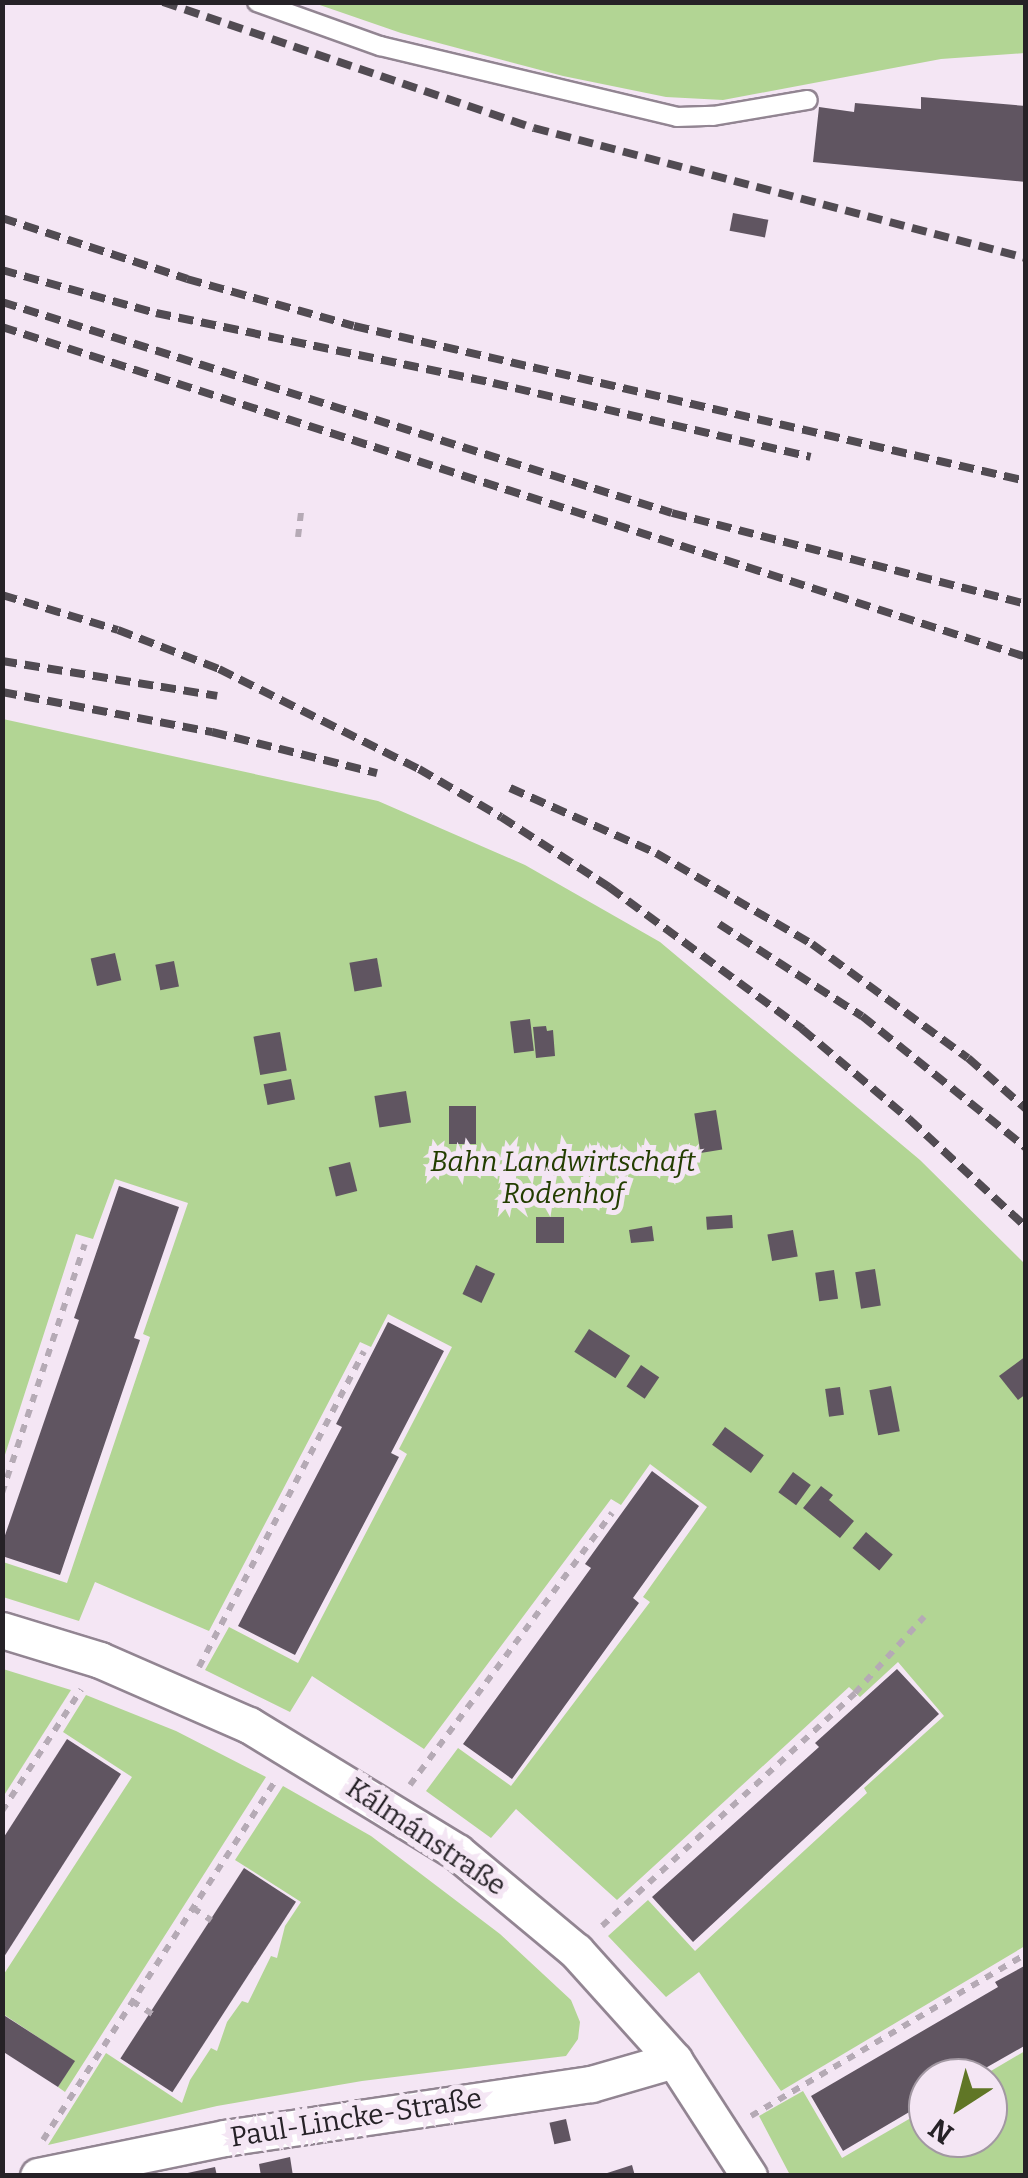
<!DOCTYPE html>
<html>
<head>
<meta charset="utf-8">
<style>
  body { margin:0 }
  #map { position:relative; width:1028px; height:2178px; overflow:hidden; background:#f4e6f4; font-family:Bitter,serif }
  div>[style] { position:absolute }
  .green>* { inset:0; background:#b2d594 }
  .building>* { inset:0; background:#605561; transform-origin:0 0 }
  .path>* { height:6px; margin-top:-3px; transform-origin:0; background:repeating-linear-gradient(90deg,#b5aab5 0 8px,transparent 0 16px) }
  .roads { filter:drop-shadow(2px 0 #928592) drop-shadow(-2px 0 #928592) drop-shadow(0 2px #928592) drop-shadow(0 -2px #928592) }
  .service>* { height:18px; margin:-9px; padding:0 9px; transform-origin:9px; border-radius:9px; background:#fff }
  .minor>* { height:35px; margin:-17.5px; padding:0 17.5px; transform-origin:17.5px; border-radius:17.5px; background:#fff }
  .rail>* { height:8px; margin-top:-4px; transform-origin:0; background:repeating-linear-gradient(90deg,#514b52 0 15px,transparent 0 23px) }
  span { translate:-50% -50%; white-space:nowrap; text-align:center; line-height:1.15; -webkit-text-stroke:10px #f4e6f4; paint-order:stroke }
  .park-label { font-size:28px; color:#233d00; font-style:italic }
  .street-label { font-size:28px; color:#262227 }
  .frame { position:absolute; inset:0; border:5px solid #262227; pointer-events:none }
  .north { position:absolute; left:908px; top:2058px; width:100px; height:100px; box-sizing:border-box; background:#f4e6f4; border:2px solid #a298a2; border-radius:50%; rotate:216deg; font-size:28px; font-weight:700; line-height:40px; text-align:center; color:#262227 }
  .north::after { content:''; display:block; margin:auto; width:35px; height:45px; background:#607626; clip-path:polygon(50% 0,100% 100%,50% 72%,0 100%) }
</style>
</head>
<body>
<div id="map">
  <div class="green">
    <i style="clip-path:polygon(314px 3px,1025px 3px,1025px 53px,941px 59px,723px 100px,666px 97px,563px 76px,401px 33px)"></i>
    <i style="clip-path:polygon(3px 719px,378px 801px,525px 865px,660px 942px,920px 1160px,1025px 1264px,1025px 1946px,781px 2091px,699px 1972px,666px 1997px,608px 1936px,648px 1900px,695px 1951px,867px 1793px,864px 1788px,944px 1716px,898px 1662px,860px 1697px,849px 1687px,617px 1900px,516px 1809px,491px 1838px,426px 1791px,458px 1748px,511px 1786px,650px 1602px,643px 1597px,707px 1507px,650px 1464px,621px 1505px,611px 1499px,424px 1749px,312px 1676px,290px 1712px,205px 1670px,229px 1627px,298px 1663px,407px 1454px,399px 1449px,452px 1347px,388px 1314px,371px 1347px,360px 1342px,209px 1631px,95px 1582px,79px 1621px,3px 1597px,3px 1562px,67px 1583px,150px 1337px,143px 1334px,188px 1203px,115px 1179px,93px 1239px,76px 1234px,3px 1461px)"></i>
    <i style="clip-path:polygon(3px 1669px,71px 1690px,3px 1797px,2px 1669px)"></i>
    <i style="clip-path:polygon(86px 1695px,176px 1731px,266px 1777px,65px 2092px,58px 2087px,74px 2061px,3px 2014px,2px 1977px,132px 1777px,63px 1732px)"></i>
    <i style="clip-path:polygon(283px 1786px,371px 1836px,500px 1934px,571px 2000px,580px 2022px,578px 2039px,566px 2056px,362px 2081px,217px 2106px,48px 2145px,106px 2053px,182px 2103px,190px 2080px,211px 2048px,217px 2051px,227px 2022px,242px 2001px,248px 2003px,271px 1956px,277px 1958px,285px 1926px,301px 1902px,235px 1860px)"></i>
    <i style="clip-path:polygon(1025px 2051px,1025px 2175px,790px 2175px,759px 2116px,803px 2091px,842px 2158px,928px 2108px,928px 2138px,988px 2138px,988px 2078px,979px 2078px)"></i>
  </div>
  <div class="building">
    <i style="clip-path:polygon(921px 97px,1026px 106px,1026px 182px,813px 162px,819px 107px,854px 112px,855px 103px,921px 109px)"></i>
    <i style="left:733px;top:213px;width:36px;height:18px;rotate:11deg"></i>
    <i style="left:115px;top:953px;width:28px;height:25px;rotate:77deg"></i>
    <i style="left:377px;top:958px;width:29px;height:28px;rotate:80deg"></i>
    <i style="left:174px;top:961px;width:26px;height:19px;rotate:79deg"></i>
    <i style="left:530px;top:1019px;width:32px;height:20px;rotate:83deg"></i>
    <i style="clip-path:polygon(546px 1026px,547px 1031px,553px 1030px,555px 1056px,536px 1058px,533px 1027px)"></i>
    <i style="left:280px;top:1032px;width:39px;height:27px;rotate:80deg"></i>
    <i style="left:291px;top:1079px;width:21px;height:28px;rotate:79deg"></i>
    <i style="left:406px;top:1091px;width:32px;height:32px;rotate:81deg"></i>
    <i style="left:449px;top:1106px;width:27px;height:38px"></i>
    <i style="left:716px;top:1110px;width:40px;height:22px;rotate:81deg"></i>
    <i style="left:350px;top:1162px;width:30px;height:22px;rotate:76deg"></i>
    <i style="clip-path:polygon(119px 1186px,179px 1207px,134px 1338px,140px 1340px,60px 1575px,2px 1556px,2px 1544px,79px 1320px,74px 1318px)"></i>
    <i style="left:732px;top:1215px;width:13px;height:26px;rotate:86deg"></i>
    <i style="left:536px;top:1217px;width:28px;height:26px"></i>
    <i style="clip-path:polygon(652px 1226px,654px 1241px,631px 1243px,629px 1230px)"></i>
    <i style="left:793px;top:1230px;width:27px;height:26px;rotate:80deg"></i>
    <i style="left:476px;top:1265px;width:21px;height:32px;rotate:25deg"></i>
    <i style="left:875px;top:1269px;width:37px;height:20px;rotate:81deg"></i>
    <i style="left:834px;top:1270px;width:29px;height:19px;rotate:82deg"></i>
    <i style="clip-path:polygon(388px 1322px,444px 1351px,391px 1453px,399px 1457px,295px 1655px,238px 1626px,342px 1427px,336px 1424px)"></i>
    <i style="left:589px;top:1329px;width:49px;height:27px;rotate:33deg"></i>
    <i style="clip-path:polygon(1026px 1356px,1026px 1394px,1018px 1400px,999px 1376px)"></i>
    <i style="left:641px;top:1365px;width:22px;height:26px;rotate:34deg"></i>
    <i style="left:891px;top:1386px;width:46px;height:22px;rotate:79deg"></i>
    <i style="left:840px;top:1387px;width:28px;height:15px;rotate:82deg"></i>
    <i style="left:725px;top:1427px;width:48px;height:22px;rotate:36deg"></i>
    <i style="clip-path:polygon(652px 1471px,699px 1506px,633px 1598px,639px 1603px,512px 1779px,463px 1744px,591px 1568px,585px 1564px)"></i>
    <i style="left:793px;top:1472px;width:22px;height:25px;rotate:36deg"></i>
    <i style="clip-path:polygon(821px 1486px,833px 1495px,829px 1500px,854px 1521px,840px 1538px,803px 1508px)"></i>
    <i style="left:866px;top:1532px;width:35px;height:21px;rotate:40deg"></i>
    <i style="clip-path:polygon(897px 1669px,939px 1714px,693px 1942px,652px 1897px,819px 1747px,815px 1743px)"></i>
    <i style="clip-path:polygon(67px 1739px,121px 1774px,2px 1960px,2px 1840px)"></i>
    <i style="left:244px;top:1868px;width:62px;height:227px;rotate:33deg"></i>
    <i style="clip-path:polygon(1026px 1965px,1026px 2045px,968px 2078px,928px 2078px,928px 2101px,843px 2151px,811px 2096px,998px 1987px,995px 1982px)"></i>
    <i style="clip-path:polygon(2px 2014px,75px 2061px,58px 2087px,2px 2051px)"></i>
    <i style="left:566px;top:2119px;width:22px;height:17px;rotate:77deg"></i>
    <i style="clip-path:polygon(290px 2157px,293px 2176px,261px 2176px,259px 2164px)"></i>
    <i style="clip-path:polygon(632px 2165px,635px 2176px,601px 2176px,601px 2175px)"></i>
    <i style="clip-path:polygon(215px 2167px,217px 2176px,183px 2176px,183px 2174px)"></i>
  </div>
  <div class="path">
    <i style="left:298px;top:537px;width:25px;rotate:-83deg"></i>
    <i style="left:2px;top:1493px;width:262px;rotate:-71.6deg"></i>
    <i style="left:199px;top:1667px;width:356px;rotate:-62.4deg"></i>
    <i style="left:410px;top:1785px;width:339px;rotate:-53.4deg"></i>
    <i style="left:2px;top:1811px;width:145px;rotate:-56.9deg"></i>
    <i style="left:193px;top:1908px;width:22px;rotate:34deg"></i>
    <i style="left:602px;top:1926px;width:344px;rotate:-42.6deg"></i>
    <i style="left:855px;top:1693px;width:103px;rotate:-47.8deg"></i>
    <i style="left:132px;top:2001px;width:24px;rotate:33deg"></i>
    <i style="left:751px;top:2116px;width:319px;rotate:-30.5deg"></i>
    <i style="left:43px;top:2140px;width:427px;rotate:-57.1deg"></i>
  </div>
  <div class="roads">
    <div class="service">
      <i style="left:257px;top:2px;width:131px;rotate:19.7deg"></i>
      <i style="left:380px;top:46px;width:305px;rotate:13.4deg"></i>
      <i style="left:677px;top:117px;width:36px;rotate:-2deg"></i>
      <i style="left:713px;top:116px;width:96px;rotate:-9.6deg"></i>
    </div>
    <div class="minor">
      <i style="left:2px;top:1630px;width:102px;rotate:17deg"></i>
      <i style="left:100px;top:1660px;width:163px;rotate:23.6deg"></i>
      <i style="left:249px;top:1725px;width:244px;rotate:31.4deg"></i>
      <i style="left:457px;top:1852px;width:155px;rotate:39.8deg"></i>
      <i style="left:576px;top:1951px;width:147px;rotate:48deg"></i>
      <i style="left:674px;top:2060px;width:138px;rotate:57.1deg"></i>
      <i style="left:38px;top:2176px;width:191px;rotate:-11.5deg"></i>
      <i style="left:225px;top:2138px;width:370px;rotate:-8.4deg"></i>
      <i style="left:591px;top:2084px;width:86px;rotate:-16.1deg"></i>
    </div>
  </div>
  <div class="rail">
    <i style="left:163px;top:2px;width:392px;rotate:18.8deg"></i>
    <i style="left:534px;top:128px;width:509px;rotate:14.8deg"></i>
    <i style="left:2px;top:218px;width:195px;rotate:18.2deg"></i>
    <i style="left:187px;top:279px;width:173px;rotate:15.7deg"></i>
    <i style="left:354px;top:326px;width:690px;rotate:12.99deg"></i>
    <i style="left:2px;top:270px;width:160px;rotate:15.6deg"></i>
    <i style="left:156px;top:313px;width:344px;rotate:11.7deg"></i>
    <i style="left:493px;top:383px;width:326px;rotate:13.1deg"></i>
    <i style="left:2px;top:302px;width:702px;rotate:17.48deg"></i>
    <i style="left:672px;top:513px;width:366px;rotate:14.4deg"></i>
    <i style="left:2px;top:327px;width:1076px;rotate:17.86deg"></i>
    <i style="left:2px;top:595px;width:121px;rotate:16.8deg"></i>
    <i style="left:118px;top:630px;width:108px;rotate:21.1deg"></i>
    <i style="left:219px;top:669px;width:224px;rotate:26.6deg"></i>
    <i style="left:419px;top:769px;width:95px;rotate:30.3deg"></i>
    <i style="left:501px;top:817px;width:129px;rotate:32.9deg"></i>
    <i style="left:609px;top:887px;width:240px;rotate:36.3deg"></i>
    <i style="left:802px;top:1029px;width:140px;rotate:40.1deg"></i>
    <i style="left:909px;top:1119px;width:159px;rotate:42.7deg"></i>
    <i style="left:2px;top:661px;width:218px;rotate:9.2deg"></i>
    <i style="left:2px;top:692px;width:214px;rotate:10.8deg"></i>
    <i style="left:212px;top:732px;width:170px;rotate:14deg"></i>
    <i style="left:510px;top:788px;width:160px;rotate:24deg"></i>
    <i style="left:656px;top:853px;width:181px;rotate:30.3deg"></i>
    <i style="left:812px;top:944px;width:193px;rotate:36.2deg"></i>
    <i style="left:968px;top:1058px;width:77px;rotate:41.3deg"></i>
    <i style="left:719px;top:924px;width:170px;rotate:32.8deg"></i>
    <i style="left:862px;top:1016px;width:211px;rotate:38.8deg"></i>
  </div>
  <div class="park-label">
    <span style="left:563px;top:1178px">Bahn Landwirtschaft<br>Rodenhof</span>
  </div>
  <div class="street-label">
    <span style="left:426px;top:1837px;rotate:34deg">Kálmánstraße</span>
    <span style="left:356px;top:2118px;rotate:-9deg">Paul-Lincke-Straße</span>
  </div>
  <div class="frame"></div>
  <div class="north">N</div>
</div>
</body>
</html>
